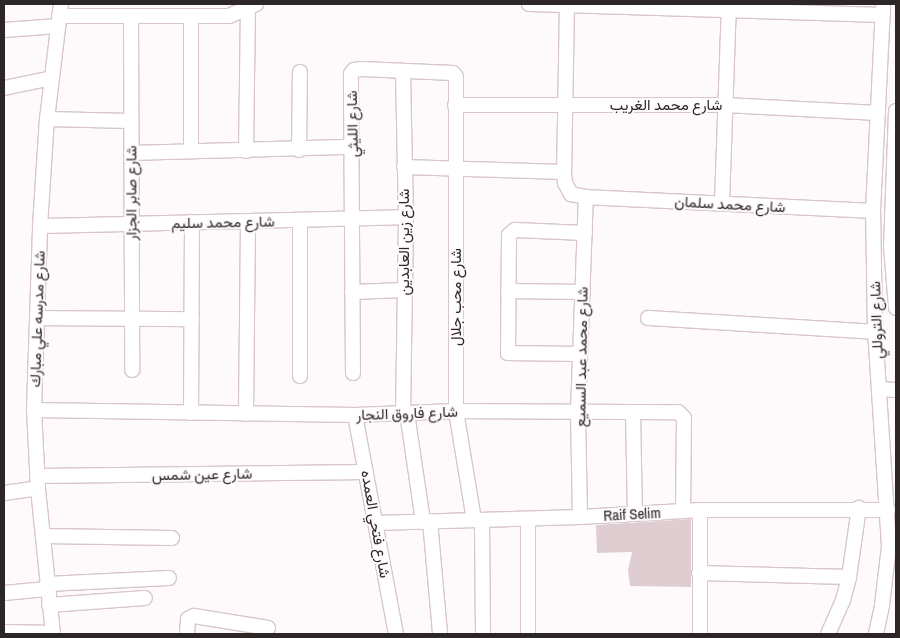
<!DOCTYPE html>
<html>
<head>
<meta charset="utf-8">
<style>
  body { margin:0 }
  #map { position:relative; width:900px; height:638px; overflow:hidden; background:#fefafb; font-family:"Archivo Narrow",Vazirmatn,sans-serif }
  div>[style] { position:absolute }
  .building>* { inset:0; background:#dfcdd1 }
  .roads { filter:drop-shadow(1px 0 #d8c6ca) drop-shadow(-1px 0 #d8c6ca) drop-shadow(0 1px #d8c6ca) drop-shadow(0 -1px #d8c6ca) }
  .minor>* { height:14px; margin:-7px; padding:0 7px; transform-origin:7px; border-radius:7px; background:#fff }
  span { translate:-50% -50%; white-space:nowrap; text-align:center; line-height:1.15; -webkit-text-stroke:4px #fefafb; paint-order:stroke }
  .street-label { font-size:15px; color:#2c2627 }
  .frame { position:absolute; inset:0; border:5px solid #2c2627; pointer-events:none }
</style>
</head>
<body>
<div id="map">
  <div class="building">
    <i style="clip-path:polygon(691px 519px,691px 587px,630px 586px,628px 570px,632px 552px,597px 553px,596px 525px)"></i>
  </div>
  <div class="roads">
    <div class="minor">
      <i style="left:529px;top:4px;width:354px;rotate:1.8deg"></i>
      <i style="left:567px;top:5px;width:167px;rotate:91deg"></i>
      <i style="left:564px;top:172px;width:11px;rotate:85deg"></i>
      <i style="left:565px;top:183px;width:13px;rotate:61deg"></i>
      <i style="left:571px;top:194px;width:15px;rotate:11deg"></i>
      <i style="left:586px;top:197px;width:287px;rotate:2.8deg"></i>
      <i style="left:59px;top:16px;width:170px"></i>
      <i style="left:229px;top:16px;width:30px;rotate:-24deg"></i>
      <i style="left:131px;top:16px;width:354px;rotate:89.8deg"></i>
      <i style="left:4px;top:30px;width:54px;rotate:-4.2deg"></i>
      <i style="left:4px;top:88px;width:49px;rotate:-11.8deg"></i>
      <i style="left:455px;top:105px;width:270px"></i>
      <i style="left:725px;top:105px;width:153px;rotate:3deg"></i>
      <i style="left:896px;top:111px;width:135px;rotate:92.1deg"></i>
      <i style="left:891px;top:246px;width:62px;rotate:85.4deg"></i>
      <i style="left:47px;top:119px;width:83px;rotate:1.4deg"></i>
      <i style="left:299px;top:150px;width:78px;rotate:-89.3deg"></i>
      <i style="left:191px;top:151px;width:134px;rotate:-90deg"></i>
      <i style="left:246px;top:151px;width:147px;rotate:-89.2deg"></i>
      <i style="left:131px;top:153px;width:221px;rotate:-1.6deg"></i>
      <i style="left:404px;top:167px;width:160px;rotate:1.8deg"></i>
      <i style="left:722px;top:203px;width:199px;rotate:-88deg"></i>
      <i style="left:300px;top:220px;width:156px;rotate:90deg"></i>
      <i style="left:40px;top:226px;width:366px;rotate:-1.4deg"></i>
      <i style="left:508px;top:291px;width:75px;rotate:0.8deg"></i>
      <i style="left:352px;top:292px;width:52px;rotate:-2.2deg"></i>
      <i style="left:37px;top:318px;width:155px;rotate:0.4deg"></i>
      <i style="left:648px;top:318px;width:227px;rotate:3.5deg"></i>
      <i style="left:580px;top:354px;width:72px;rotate:-179.2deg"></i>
      <i style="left:508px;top:353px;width:118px;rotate:-89.5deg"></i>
      <i style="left:509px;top:235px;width:8px;rotate:-40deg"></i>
      <i style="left:515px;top:230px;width:70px;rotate:2.5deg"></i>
      <i style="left:353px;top:373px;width:299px;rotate:-90.4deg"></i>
      <i style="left:351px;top:74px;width:5px;rotate:-53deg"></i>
      <i style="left:354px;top:70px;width:8px;rotate:-7deg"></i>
      <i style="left:362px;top:69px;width:91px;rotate:2.5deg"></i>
      <i style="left:453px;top:73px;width:5px;rotate:53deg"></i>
      <i style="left:456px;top:77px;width:334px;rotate:90deg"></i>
      <i style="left:456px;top:411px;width:110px;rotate:80.6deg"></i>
      <i style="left:879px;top:389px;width:17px;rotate:3deg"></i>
      <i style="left:34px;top:410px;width:321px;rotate:0.9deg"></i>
      <i style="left:355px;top:415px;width:101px;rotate:-2.3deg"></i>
      <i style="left:456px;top:411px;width:222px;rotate:0.3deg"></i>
      <i style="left:678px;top:412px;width:8px;rotate:45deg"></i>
      <i style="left:684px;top:418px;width:93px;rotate:90.6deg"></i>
      <i style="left:633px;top:412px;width:102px;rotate:88.9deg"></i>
      <i style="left:191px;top:413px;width:191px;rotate:-89.7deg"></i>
      <i style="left:403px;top:413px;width:196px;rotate:-89.1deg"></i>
      <i style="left:406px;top:217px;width:146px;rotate:-91.2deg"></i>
      <i style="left:407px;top:413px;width:110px;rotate:81.6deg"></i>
      <i style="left:246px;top:414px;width:193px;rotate:-89.4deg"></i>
      <i style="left:355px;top:415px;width:223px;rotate:79.4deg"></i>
      <i style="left:37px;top:476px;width:329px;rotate:-0.7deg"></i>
      <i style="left:4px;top:493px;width:34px;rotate:-8deg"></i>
      <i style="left:700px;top:510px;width:124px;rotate:90deg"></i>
      <i style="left:580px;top:517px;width:105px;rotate:-91.1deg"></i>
      <i style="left:578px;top:412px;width:215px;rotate:-87.9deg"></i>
      <i style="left:482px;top:520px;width:114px;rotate:89.5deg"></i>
      <i style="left:430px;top:521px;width:113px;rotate:84.9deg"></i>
      <i style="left:376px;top:523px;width:204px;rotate:-1.7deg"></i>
      <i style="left:580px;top:517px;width:120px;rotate:-3.3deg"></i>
      <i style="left:700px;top:510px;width:188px"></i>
      <i style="left:43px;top:536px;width:129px;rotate:0.9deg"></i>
      <i style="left:699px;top:573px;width:150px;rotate:1.5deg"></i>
      <i style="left:47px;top:584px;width:122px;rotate:-2.8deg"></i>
      <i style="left:4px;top:593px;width:43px;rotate:-5.3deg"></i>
      <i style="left:49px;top:605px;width:96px;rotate:-4.2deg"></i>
      <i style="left:4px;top:632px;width:49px;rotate:1.2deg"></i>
      <i style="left:53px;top:634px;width:147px;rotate:-95.9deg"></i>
      <i style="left:38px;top:488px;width:78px;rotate:-92.9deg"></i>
      <i style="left:34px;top:410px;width:184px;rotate:-88.1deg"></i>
      <i style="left:40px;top:226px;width:107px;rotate:-86.3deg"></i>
      <i style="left:47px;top:119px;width:116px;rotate:-83.1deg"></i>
      <i style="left:187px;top:634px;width:15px;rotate:-86deg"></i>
      <i style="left:188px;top:619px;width:7px;rotate:-27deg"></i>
      <i style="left:194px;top:616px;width:75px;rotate:9.2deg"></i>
      <i style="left:528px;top:634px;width:115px;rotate:-90deg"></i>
      <i style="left:828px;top:634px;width:37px;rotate:-66deg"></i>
      <i style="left:843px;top:600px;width:24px;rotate:-75deg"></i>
      <i style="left:849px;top:577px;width:70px;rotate:-81.8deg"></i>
      <i style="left:876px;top:634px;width:30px;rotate:-78deg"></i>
      <i style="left:882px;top:605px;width:59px;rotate:-83.2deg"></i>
      <i style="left:889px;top:546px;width:214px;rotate:-93.7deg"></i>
      <i style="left:875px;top:332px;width:121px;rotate:-90.9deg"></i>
      <i style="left:873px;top:211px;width:207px;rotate:-87.2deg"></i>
    </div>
  </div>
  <div class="street-label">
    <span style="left:666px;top:105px">شارع محمد الغريب</span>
    <span style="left:352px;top:124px;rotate:-91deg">شارع الليثي</span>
    <span style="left:131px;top:193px;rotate:-90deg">شارع صابر الجزار</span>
    <span style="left:730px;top:204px;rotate:3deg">شارع محمد سلمان</span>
    <span style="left:223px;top:222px;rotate:-1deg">شارع محمد سليم</span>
    <span style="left:404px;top:242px;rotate:-90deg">شارع زين العابدين</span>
    <span style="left:456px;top:297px;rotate:-90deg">شارع محب جلال</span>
    <span style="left:37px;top:319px;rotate:-88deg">شارع مدرسه علي مبارك</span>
    <span style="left:876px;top:320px;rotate:-92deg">شارع التروللي</span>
    <span style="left:581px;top:357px;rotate:-89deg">شارع محمد عبد السميع</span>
    <span style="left:407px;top:413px;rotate:-2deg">شارع فاروق النجار</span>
    <span style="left:202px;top:474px;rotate:-1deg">شارع عين شمس</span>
    <span style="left:632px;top:514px;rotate:-3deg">Raif Selim</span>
    <span style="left:376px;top:524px;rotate:80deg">شارع فتحي العمده</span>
  </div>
  <div class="frame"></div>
</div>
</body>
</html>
